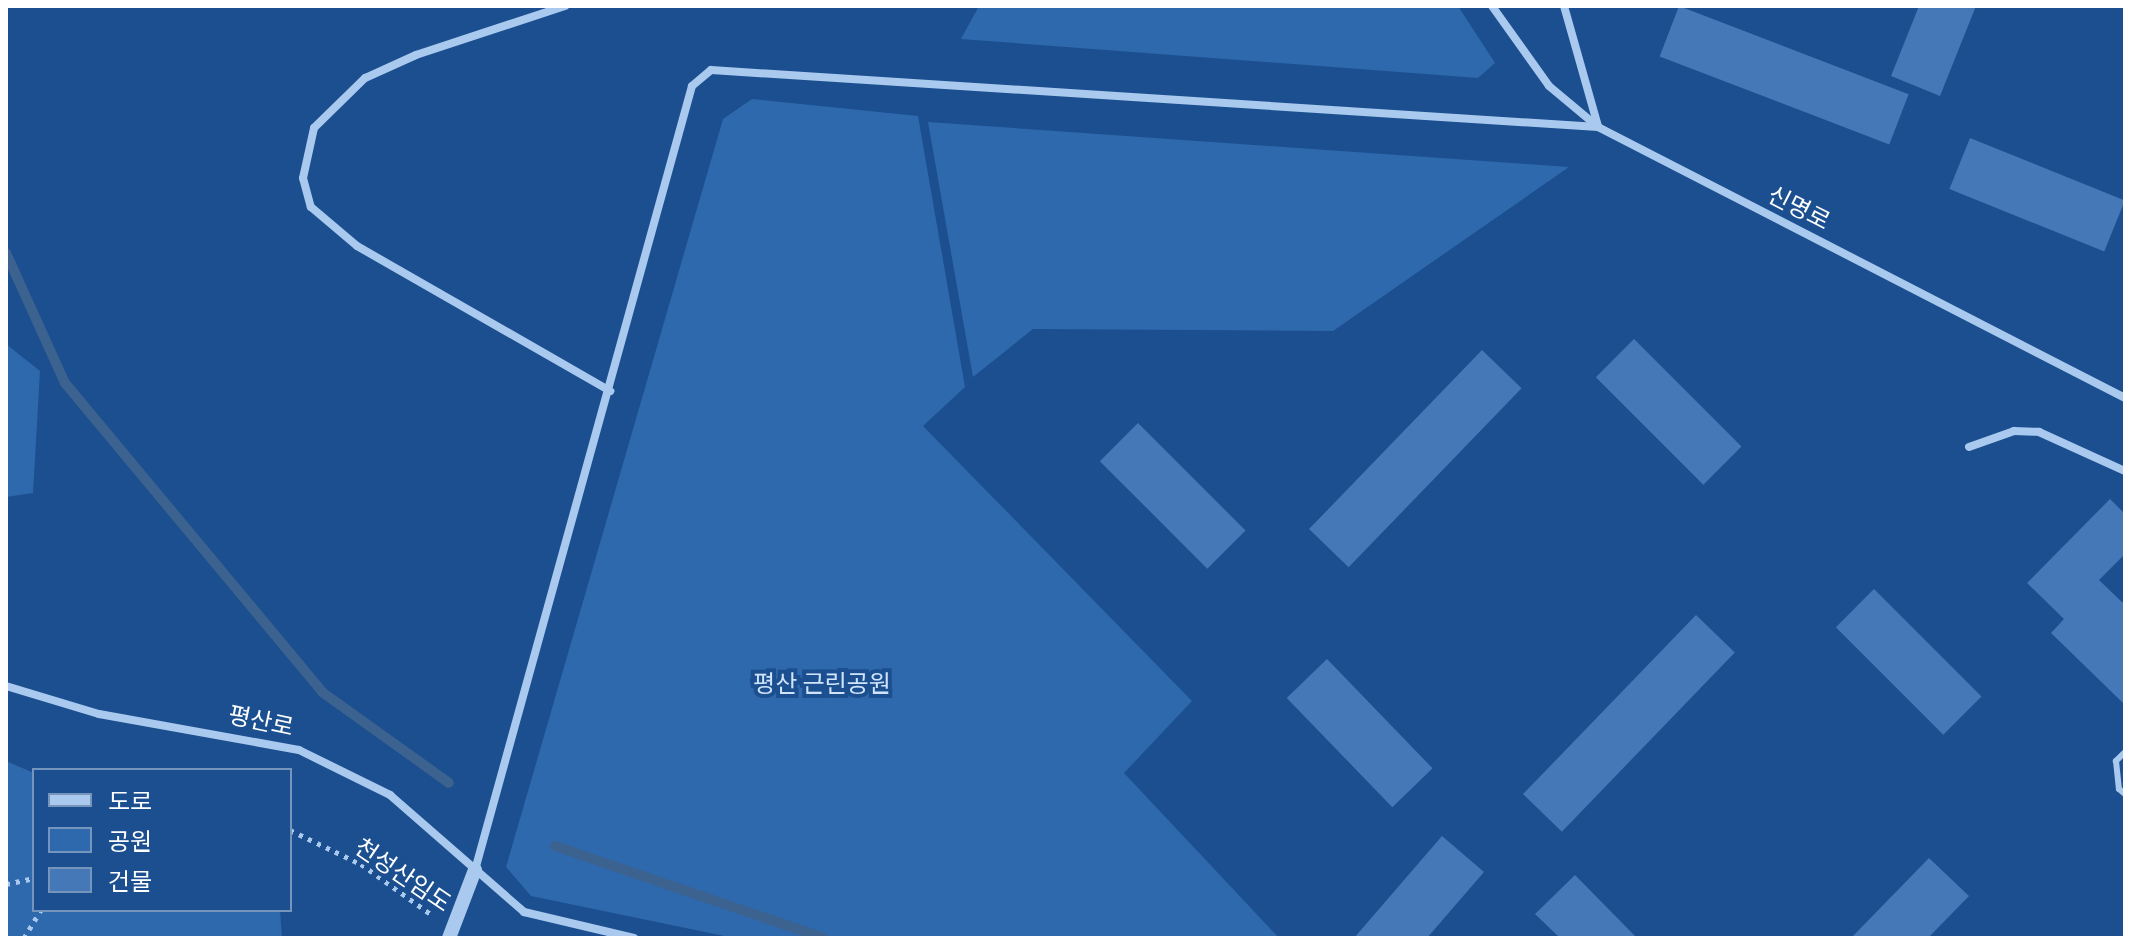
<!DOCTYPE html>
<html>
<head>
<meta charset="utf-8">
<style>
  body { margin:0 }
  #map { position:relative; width:2131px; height:944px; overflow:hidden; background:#1b4f8f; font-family:"Titillium Web","Noto Sans KR",sans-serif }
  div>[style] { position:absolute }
  .green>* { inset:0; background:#2e69ad }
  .stream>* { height:10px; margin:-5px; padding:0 5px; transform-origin:5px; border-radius:5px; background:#3c6290 }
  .building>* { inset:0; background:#4478b7; transform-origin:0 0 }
  .path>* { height:5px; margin-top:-2.5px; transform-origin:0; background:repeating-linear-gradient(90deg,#a9c9ee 0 4px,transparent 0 10px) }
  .service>* { height:6px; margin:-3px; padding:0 3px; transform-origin:3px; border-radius:3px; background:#a9c9ee }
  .minor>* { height:8px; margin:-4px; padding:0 4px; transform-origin:4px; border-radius:4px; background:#a9c9ee }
  .tertiary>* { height:14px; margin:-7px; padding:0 7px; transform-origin:7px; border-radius:7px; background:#a9c9ee }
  span { translate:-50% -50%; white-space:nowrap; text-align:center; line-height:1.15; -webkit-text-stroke:8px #1b4f8f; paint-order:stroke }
  .street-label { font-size:24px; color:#fff }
  .park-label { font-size:24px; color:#cfe3fa }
  .frame { position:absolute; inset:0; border:8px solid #fff; pointer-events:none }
  .legend { position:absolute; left:32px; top:768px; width:260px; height:144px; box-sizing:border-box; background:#1b4f8f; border:2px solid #7695bc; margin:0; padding:10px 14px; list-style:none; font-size:24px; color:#fff }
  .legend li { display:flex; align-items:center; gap:16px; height:40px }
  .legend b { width:40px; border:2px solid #7695bc }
</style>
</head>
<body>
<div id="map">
  <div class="green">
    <i style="clip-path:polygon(979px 6px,1458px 6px,1495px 63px,1478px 78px,961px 39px)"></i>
    <i style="clip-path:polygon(752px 99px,918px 116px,965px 387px,923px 426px,1192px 701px,1124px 773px,1279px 938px,734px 938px,531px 896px,506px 867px,723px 119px)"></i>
    <i style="clip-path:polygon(928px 122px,1569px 167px,1333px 331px,1033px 329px,973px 377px)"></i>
    <i style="clip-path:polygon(6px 344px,40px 371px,33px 493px,6px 497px)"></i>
    <i style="clip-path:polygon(6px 761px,34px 773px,34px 910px,280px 910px,282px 938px,6px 938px)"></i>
  </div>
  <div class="stream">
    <i style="left:6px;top:253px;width:143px;rotate:65.6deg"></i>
    <i style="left:65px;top:383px;width:402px;rotate:50.2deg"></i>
    <i style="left:322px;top:692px;width:156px;rotate:35.6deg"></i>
    <i style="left:555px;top:846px;width:284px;rotate:18.9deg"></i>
  </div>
  <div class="building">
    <i style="left:1679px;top:6px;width:246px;height:54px;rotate:21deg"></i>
    <i style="clip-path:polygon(1919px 6px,1976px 6px,1940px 96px,1891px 76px)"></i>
    <i style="left:1970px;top:138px;width:167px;height:55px;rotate:22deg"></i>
    <i style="left:1634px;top:339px;width:152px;height:54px;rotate:45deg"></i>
    <i style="left:1482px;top:350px;width:55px;height:249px;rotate:44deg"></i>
    <i style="left:1138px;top:423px;width:152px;height:54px;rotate:45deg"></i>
    <i style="clip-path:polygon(2110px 499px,2125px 514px,2125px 554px,2099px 580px,2125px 605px,2123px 703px,2051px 633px,2064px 619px,2027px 583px)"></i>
    <i style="left:1874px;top:589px;width:152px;height:54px;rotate:45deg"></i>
    <i style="left:1696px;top:615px;width:54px;height:249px;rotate:44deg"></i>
    <i style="left:1327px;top:659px;width:152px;height:56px;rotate:46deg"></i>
    <i style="clip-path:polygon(1442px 836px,1484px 872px,1427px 938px,1354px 938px)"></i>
    <i style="clip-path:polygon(1929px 858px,1969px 896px,1928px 938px,1851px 938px)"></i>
    <i style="clip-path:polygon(1575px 875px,1637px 938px,1560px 938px,1535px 914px)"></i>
  </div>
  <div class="path">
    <i style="left:290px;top:830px;width:79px;rotate:25.6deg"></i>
    <i style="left:361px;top:864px;width:87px;rotate:35.7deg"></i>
    <i style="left:6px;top:884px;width:29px;rotate:-12deg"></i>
    <i style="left:24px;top:938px;width:33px;rotate:-59deg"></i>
  </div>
  <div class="service">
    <i style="left:2125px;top:752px;width:13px;rotate:135deg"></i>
    <i style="left:2116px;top:761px;width:28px;rotate:84deg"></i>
    <i style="left:2119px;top:789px;width:8px;rotate:40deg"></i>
  </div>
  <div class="minor">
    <i style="left:565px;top:6px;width:157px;rotate:161.8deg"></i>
    <i style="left:416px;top:55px;width:56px;rotate:155.7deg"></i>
    <i style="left:365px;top:78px;width:71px;rotate:135.6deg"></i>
    <i style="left:314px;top:128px;width:51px;rotate:102.4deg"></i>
    <i style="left:303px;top:178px;width:30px;rotate:75deg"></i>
    <i style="left:311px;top:207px;width:60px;rotate:40.3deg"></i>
    <i style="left:357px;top:246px;width:292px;rotate:29.8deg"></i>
    <i style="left:1492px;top:6px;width:98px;rotate:54.5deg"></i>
    <i style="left:1549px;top:86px;width:64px;rotate:39.9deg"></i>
    <i style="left:1598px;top:127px;width:593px;rotate:27.21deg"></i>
    <i style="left:1564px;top:6px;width:125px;rotate:74.2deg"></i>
    <i style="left:1969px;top:447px;width:48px;rotate:-19.6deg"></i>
    <i style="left:2014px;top:431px;width:25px;rotate:2deg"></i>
    <i style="left:2039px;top:432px;width:94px;rotate:24.4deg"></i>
    <i style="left:6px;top:686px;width:97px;rotate:16.8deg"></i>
    <i style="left:99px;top:714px;width:203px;rotate:10.2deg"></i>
    <i style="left:299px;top:750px;width:102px;rotate:26.3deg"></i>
    <i style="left:390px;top:795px;width:178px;rotate:41.1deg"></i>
    <i style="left:524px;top:912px;width:113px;rotate:13.3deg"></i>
    <i style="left:475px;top:870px;width:813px;rotate:-74.53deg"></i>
    <i style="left:692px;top:86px;width:25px;rotate:-40deg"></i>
    <i style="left:711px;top:70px;width:889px;rotate:3.68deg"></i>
  </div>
  <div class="tertiary">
    <i style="left:449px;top:938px;width:73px;rotate:-69.1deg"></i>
  </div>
  <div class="street-label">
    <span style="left:1799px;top:208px;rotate:27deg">신명로</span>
    <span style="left:261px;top:721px;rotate:12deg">평산로</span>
    <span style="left:403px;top:875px;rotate:34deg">천성산임도</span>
  </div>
  <div class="park-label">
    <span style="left:822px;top:684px">평산 근린공원</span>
  </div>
  <div class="frame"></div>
  <ul class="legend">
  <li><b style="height:10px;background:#a9c9ee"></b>도로</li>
  <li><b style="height:22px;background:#2e69ad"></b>공원</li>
  <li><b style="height:22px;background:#4478b7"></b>건물</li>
  </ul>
</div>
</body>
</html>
